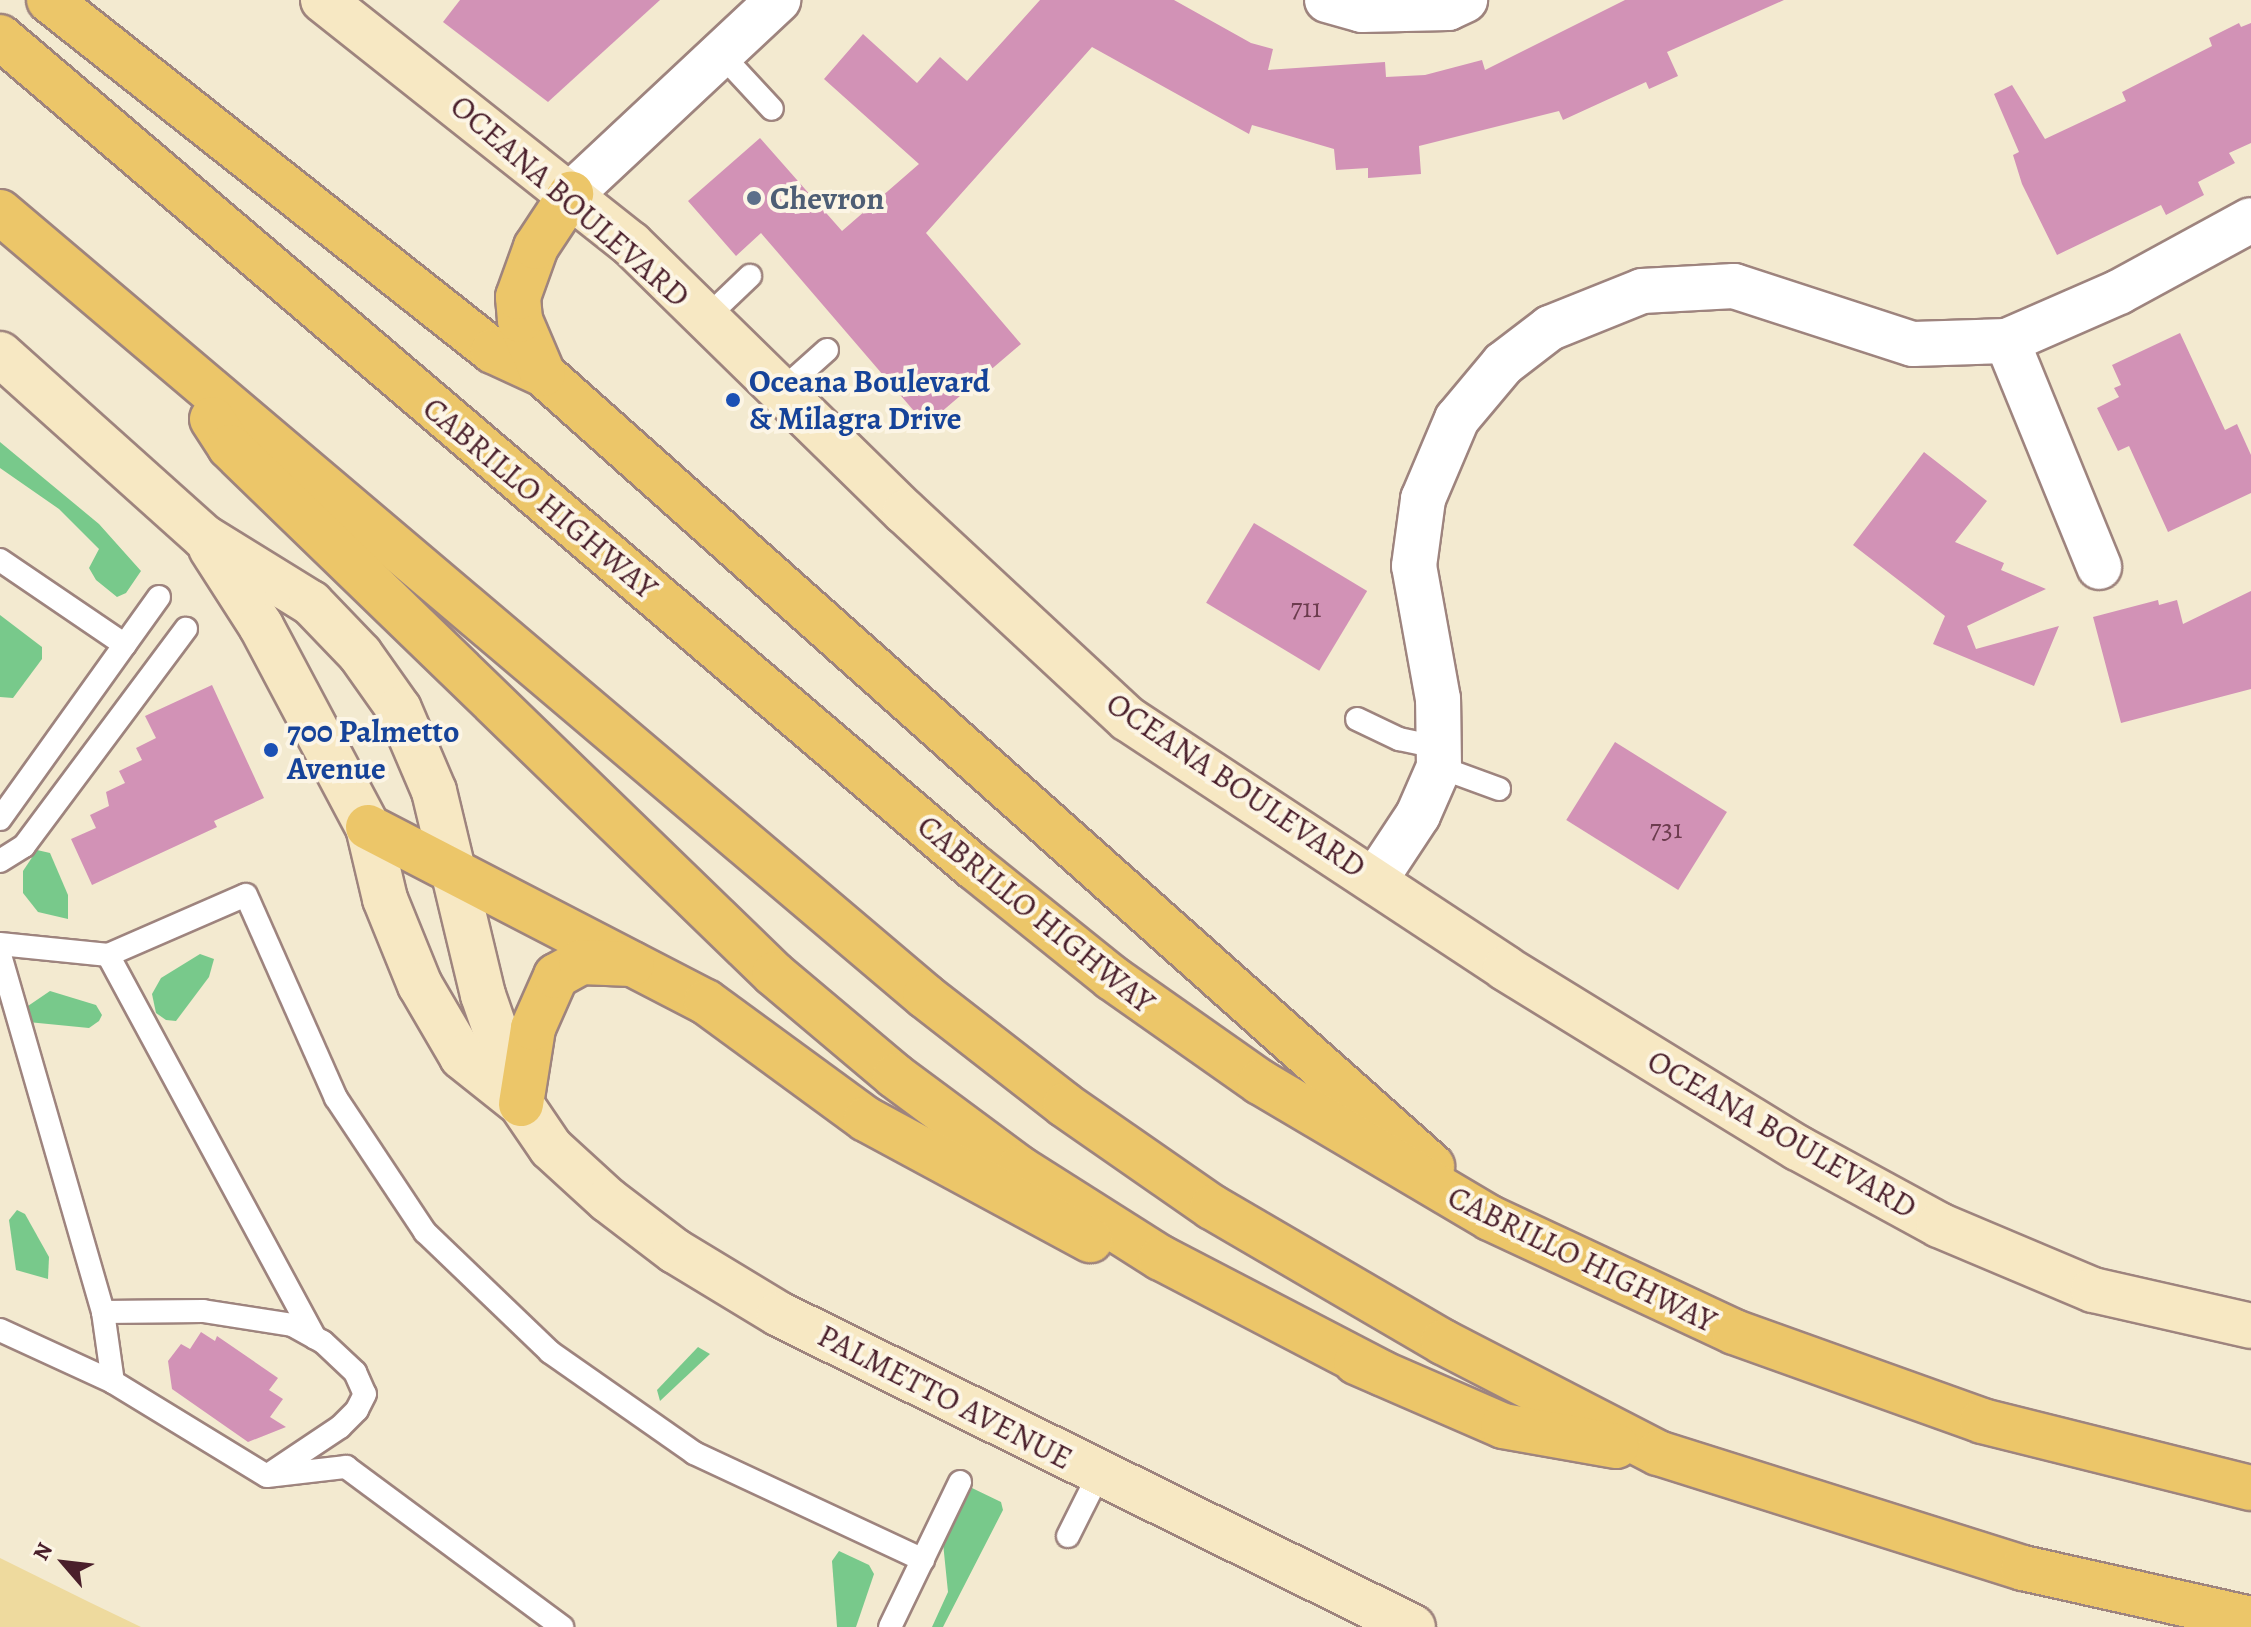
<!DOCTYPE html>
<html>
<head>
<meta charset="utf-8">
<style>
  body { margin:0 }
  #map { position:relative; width:2251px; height:1627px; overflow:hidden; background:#f3ead0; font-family:Alegreya,serif }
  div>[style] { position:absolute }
  .green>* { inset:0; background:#78c98b }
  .sand>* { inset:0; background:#eeda9e }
  .building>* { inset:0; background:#d292b6; transform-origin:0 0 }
  .roads { filter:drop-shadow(2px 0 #9e847e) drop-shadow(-2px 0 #9e847e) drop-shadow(0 2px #9e847e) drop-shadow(0 -2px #9e847e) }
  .lane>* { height:22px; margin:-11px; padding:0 11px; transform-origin:11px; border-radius:11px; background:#fff }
  .street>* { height:44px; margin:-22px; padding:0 22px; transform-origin:22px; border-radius:22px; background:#fff }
  .secondary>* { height:44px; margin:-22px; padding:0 22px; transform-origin:22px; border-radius:22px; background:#f7e8c3 }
  .highway>* { height:44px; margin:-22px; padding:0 22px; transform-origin:22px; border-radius:22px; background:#ecc669 }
  .dots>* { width:22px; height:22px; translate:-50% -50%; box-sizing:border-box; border:4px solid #fcf5e5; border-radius:50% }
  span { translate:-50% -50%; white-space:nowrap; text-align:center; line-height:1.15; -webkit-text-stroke:8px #fcf5e5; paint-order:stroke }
  .number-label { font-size:28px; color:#6c3c4e }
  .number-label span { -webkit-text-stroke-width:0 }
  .service-label { font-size:32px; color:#4e5e75; font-weight:700 }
  .left { translate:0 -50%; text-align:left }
  .street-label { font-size:32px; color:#4a1f2b }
  .transit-label { font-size:32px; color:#164399; font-weight:700 }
  .north { position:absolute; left:24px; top:1523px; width:80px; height:80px; -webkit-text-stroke:6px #fcf5e5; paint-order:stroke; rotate:298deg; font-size:22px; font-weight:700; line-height:32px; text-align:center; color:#4a1f2b }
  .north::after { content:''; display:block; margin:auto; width:28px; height:36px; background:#4a1f2b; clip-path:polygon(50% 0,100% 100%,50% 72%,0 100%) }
</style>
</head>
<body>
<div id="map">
  <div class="green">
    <i style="clip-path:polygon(0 442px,99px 524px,141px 571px,126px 593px,117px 597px,96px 580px,89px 568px,99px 549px,59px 509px,0 468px)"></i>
    <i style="clip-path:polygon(0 615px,42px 647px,42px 659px,13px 698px,0 697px)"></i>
    <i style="clip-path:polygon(37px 850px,50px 853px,68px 895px,68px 919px,38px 912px,23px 893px,23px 871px)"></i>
    <i style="clip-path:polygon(200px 954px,214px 959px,209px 977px,176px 1021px,166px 1020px,156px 1013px,152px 994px,161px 978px)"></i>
    <i style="clip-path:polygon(50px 991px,96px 1005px,102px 1015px,99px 1021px,89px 1028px,28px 1022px,25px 1008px)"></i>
    <i style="clip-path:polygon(17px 1210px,25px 1214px,49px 1257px,48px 1279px,16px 1270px,9px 1220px)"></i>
    <i style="clip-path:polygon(698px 1347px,710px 1354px,660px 1401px,657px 1390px)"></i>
    <i style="clip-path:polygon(972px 1488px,1001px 1502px,1003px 1510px,943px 1627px,932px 1627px,948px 1592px,943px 1543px)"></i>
    <i style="clip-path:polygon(839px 1551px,869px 1565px,874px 1574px,856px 1627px,837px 1627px,832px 1561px)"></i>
  </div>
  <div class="sand">
    <i style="clip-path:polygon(0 1558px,89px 1602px,141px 1627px,0 1627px)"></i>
  </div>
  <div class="building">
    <i style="clip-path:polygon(460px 0,660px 0,548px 102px,443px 22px)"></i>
    <i style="clip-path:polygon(1040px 0,1174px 0,1251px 43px,1273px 49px,1268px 70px,1385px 62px,1386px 77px,1425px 75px,1482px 60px,1485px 70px,1625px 0,1784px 0,1667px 52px,1678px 76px,1649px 89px,1646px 82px,1563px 120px,1559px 111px,1419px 146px,1421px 174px,1368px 178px,1368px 168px,1336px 170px,1334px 149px,1252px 125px,1249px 134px,1092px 47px,926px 233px,1021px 344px,926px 425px,761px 233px,736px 256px,688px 201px,760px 138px,842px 231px,919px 164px,824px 79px,863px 34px,917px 83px,940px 57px,967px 81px)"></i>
    <i style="clip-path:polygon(2239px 23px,2241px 27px,2251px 23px,2251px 143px,2229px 153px,2235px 163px,2198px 182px,2204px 195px,2166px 215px,2161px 205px,2057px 255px,2022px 184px,2013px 155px,2019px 152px,1994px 94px,2012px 85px,2045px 139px,2126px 101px,2122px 92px,2212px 46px,2209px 38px)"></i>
    <i style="clip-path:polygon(2180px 333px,2225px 430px,2237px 424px,2251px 455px,2251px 493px,2168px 532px,2129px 446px,2118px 451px,2097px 408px,2119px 397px,2114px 388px,2121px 385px,2112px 365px)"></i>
    <i style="clip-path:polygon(1924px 452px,1987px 501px,1955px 542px,2004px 563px,2001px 570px,2046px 589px,1967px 626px,1976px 649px,2059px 626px,2034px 686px,1933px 644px,1945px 616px,1853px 545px)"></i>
    <i style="left:1254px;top:523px;width:132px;height:93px;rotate:31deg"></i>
    <i style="clip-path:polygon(2251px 591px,2251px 689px,2121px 723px,2093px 617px,2158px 600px,2159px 605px,2177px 600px,2183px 624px)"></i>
    <i style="clip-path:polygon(212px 685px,264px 798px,214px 821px,217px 827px,92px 885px,71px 839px,96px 828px,90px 815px,109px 806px,106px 792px,125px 783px,119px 771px,142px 760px,136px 748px,156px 738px,145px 716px)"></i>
    <i style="left:1615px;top:742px;width:132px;height:92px;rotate:32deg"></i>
    <i style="clip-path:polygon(201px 1332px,215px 1341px,217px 1336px,278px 1378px,269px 1390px,283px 1399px,270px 1417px,286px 1427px,248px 1442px,172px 1389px,168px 1361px,181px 1344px,190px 1349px)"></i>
  </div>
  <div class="roads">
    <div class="lane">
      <i style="left:720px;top:53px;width:76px;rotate:47.1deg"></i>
      <i style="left:706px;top:318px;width:61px;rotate:-43.7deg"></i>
      <i style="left:780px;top:392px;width:63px;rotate:-41.8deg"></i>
      <i style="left:0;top:560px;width:151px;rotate:34.2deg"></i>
      <i style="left:1357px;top:719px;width:47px;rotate:25.5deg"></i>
      <i style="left:1399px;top:739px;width:40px;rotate:12deg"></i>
      <i style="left:1439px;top:767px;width:64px;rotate:20.1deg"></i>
      <i style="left:0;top:819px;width:273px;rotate:-54.4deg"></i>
      <i style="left:0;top:861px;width:28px;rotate:-32deg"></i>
      <i style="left:24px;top:846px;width:271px;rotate:-53.3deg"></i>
      <i style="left:0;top:944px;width:109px;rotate:5.8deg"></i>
      <i style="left:108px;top:955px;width:150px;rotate:-23.5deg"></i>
      <i style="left:246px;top:895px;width:222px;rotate:66.1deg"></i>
      <i style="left:336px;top:1098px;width:161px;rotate:56.4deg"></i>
      <i style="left:425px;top:1232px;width:173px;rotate:43.8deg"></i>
      <i style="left:550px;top:1352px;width:176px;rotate:35deg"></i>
      <i style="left:694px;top:1453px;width:253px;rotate:25deg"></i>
      <i style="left:0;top:955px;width:372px;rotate:73.9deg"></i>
      <i style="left:103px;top:1312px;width:71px;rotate:81.9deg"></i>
      <i style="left:108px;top:955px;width:435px;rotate:61.6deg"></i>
      <i style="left:103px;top:1312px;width:100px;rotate:-0.6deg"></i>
      <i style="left:203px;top:1311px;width:90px;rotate:8.9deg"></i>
      <i style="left:292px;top:1325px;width:35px;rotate:29deg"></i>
      <i style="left:323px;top:1342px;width:44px;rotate:43.2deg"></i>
      <i style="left:355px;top:1372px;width:24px;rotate:66deg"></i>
      <i style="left:365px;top:1394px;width:18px;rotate:117deg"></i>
      <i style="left:357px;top:1410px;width:24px;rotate:135deg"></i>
      <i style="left:340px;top:1427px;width:83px;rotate:146.3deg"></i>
      <i style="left:0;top:1330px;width:124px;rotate:24.7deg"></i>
      <i style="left:113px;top:1382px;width:180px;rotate:31.4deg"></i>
      <i style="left:267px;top:1476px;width:80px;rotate:-6.5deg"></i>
      <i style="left:346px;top:1467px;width:269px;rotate:36.5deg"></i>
      <i style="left:1068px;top:1536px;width:69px;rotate:-63.4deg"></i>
      <i style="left:890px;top:1627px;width:161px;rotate:-64.2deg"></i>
    </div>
    <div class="street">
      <i style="left:1327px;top:0;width:36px;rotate:16deg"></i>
      <i style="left:1362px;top:10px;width:86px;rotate:-1.3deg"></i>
      <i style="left:1448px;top:8px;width:19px;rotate:-25deg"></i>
      <i style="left:571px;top:194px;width:284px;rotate:-43.1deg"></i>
      <i style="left:2007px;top:341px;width:244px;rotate:67.8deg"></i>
      <i style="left:1375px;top:880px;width:78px;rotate:-56.5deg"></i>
      <i style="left:1418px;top:815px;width:52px;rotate:-66.4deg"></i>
      <i style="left:1439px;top:767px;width:68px;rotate:-90.8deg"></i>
      <i style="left:1438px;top:699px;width:135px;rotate:-100.2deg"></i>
      <i style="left:1414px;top:566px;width:68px;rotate:-82.3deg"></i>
      <i style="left:1423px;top:499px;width:87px;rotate:-67deg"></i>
      <i style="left:1457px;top:419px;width:72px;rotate:-50.1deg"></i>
      <i style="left:1503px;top:364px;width:59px;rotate:-37.5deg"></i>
      <i style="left:1550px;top:328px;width:99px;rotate:-21.9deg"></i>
      <i style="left:1642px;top:291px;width:92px;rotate:-3.1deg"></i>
      <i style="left:1734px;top:286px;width:188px;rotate:18deg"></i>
      <i style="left:1913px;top:344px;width:94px;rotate:-1.8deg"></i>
      <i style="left:2007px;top:341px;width:122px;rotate:-23.6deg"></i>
      <i style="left:2119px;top:292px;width:150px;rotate:-28.6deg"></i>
    </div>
    <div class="secondary">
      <i style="left:323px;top:0;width:393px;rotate:38.4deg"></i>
      <i style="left:631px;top:244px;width:383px;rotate:44.4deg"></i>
      <i style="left:905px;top:512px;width:304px;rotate:42.9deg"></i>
      <i style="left:1128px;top:719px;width:452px;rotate:33.4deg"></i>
      <i style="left:1505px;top:968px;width:344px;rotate:31.6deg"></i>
      <i style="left:1798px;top:1148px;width:161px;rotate:28.6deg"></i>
      <i style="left:1939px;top:1225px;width:167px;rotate:22.9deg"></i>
      <i style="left:2093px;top:1290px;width:162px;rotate:12.8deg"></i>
      <i style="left:0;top:354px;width:274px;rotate:41.9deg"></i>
      <i style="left:204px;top:537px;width:126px;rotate:31.7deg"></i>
      <i style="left:311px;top:603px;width:71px;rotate:46.1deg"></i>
      <i style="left:360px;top:654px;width:67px;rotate:54.7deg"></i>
      <i style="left:399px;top:709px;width:89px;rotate:66.9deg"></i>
      <i style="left:434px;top:791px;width:210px;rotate:76.5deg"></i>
      <i style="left:483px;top:995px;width:115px;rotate:70.8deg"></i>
      <i style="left:521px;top:1104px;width:53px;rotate:55.7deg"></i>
      <i style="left:551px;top:1148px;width:77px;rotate:42.4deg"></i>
      <i style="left:608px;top:1200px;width:84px;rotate:37.3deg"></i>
      <i style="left:675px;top:1251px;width:122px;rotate:31.2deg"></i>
      <i style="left:779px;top:1314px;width:707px;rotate:26.28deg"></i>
      <i style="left:211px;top:548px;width:93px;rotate:57.3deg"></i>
      <i style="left:261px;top:626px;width:228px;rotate:62deg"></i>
      <i style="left:368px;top:827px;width:74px;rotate:76.7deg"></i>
      <i style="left:385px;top:899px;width:93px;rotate:67.9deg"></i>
      <i style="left:420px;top:985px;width:83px;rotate:59.7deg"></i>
      <i style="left:462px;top:1057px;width:75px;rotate:38.5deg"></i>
    </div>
    <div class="highway">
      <i style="left:49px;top:0;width:566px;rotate:38.33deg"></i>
      <i style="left:493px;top:351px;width:55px;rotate:24.7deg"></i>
      <i style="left:543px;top:374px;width:1191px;rotate:41.7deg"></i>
      <i style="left:0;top:37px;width:1280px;rotate:40.44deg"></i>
      <i style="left:974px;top:867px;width:177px;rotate:38.8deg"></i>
      <i style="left:1112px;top:978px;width:181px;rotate:35.1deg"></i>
      <i style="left:1260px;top:1082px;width:267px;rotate:30.6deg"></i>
      <i style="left:1490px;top:1218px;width:269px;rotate:25deg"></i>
      <i style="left:1734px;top:1332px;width:263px;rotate:19.7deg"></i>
      <i style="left:1982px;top:1421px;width:277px;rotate:14deg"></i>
      <i style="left:0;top:212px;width:1213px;rotate:40.28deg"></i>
      <i style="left:925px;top:996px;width:177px;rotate:37.9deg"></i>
      <i style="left:1065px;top:1105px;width:179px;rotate:34.8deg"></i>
      <i style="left:1212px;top:1207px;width:268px;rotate:30.3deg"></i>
      <i style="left:1443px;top:1342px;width:242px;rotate:27.3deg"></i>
      <i style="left:1658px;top:1453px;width:383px;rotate:17.5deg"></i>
      <i style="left:2023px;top:1568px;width:234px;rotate:12.6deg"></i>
      <i style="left:543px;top:374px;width:59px;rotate:-113.1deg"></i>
      <i style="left:520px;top:320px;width:23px;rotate:-95deg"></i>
      <i style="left:518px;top:297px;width:53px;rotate:-70.2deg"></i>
      <i style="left:536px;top:247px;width:64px;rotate:-56.6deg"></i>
      <i style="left:212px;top:419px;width:33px;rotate:57deg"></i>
      <i style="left:230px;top:447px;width:757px;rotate:44.09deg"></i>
      <i style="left:774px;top:974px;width:158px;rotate:40.1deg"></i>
      <i style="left:895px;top:1076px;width:154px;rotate:36.6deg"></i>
      <i style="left:1019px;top:1168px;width:168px;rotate:32.4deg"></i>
      <i style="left:1161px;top:1258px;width:249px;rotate:27.5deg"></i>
      <i style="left:368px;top:827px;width:381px;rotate:27.4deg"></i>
      <i style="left:706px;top:1002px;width:198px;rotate:36.2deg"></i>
      <i style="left:866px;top:1119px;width:255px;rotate:28.4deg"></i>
      <i style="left:521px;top:1104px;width:77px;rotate:-81deg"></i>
      <i style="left:533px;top:1028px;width:57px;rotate:-66.1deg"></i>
      <i style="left:556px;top:976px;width:29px;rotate:-29deg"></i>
      <i style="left:581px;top:962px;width:51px;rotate:2.2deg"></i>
      <i style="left:1356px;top:1362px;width:160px;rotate:23.5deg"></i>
      <i style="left:1503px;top:1426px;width:115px;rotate:10deg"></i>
    </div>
  </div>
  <div class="dots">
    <i style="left:754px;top:198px;background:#5c6f8a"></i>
    <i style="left:733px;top:400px;background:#1a4fb4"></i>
    <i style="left:271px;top:750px;background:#1a4fb4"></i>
  </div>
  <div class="number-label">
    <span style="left:1306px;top:608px">711</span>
    <span style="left:1666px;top:829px">731</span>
  </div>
  <div class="service-label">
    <span class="left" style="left:770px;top:198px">Chevron</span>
  </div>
  <div class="street-label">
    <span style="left:570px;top:201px;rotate:41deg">OCEANA BOULEVARD</span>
    <span style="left:540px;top:498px;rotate:40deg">CABRILLO HIGHWAY</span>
    <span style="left:1236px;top:785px;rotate:34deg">OCEANA BOULEVARD</span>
    <span style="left:1036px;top:914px;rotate:39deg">CABRILLO HIGHWAY</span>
    <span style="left:1782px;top:1134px;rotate:30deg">OCEANA BOULEVARD</span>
    <span style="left:1582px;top:1259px;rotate:26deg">CABRILLO HIGHWAY</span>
    <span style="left:945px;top:1397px;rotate:27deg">PALMETTO AVENUE</span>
  </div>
  <div class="transit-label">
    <span class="left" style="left:749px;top:400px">Oceana Boulevard<br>&amp; Milagra Drive</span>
    <span class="left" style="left:287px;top:750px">700 Palmetto<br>Avenue</span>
  </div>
  <div class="north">N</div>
</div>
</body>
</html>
